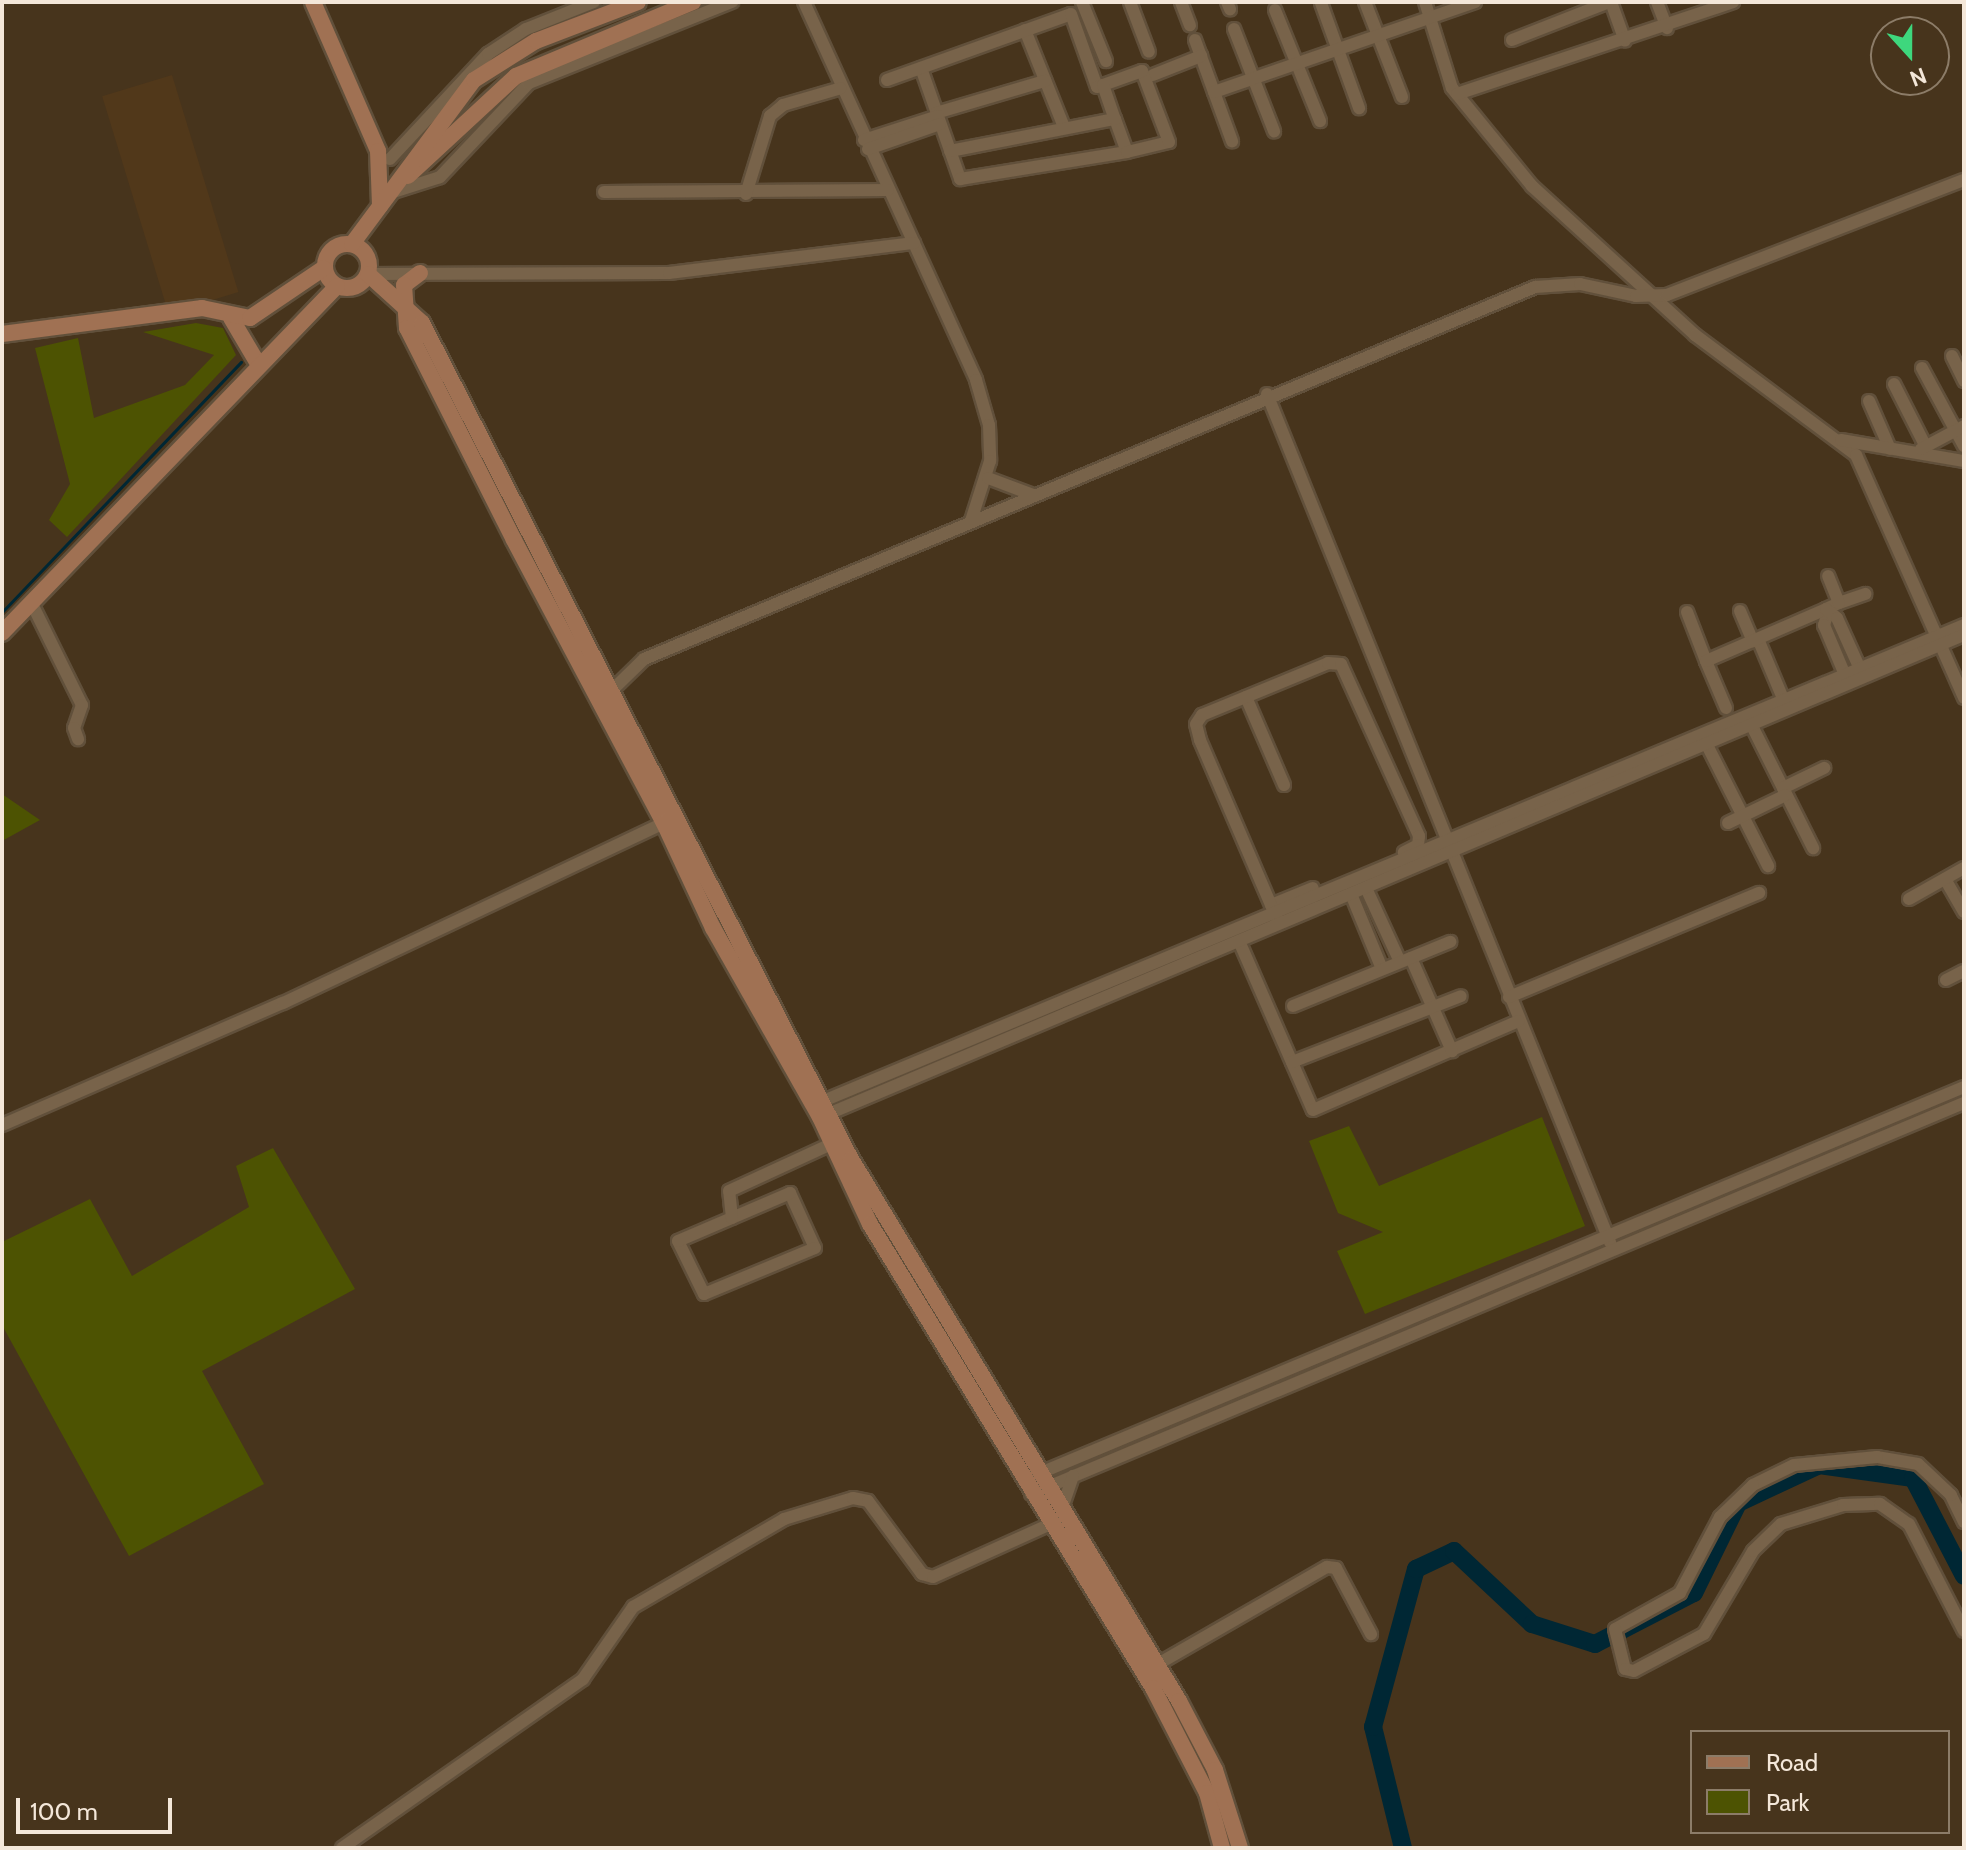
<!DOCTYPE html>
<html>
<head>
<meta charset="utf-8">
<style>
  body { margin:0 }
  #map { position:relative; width:1966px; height:1850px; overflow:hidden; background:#47341c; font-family:Cabin,sans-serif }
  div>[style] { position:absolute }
  .built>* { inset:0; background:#51381a; transform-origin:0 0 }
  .green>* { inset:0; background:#4d5302 }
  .stream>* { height:3px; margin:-1.5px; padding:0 1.5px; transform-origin:1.5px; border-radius:1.5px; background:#002734 }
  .river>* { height:18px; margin:-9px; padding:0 9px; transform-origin:9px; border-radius:9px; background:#002734 }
  .roads { filter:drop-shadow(2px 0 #61503b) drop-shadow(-2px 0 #61503b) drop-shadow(0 2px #61503b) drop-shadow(0 -2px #61503b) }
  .street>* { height:12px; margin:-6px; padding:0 6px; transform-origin:6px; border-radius:6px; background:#78634a }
  .secondary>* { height:16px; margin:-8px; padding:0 8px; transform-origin:8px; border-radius:8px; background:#a07153 }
  .secondary>.ring { margin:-8px; padding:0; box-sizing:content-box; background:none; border:16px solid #a07153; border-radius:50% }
  span { translate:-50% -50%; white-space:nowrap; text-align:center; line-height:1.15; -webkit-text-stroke:8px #47341c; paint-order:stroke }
  .frame { position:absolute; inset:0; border:4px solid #f4e7d9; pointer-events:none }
  .legend { position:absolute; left:1690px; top:1730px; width:260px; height:104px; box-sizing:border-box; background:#47341c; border:2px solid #8c7c68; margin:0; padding:10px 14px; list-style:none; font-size:24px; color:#f4e7d9 }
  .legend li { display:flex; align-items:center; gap:16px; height:40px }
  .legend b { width:40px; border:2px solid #8c7c68 }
  .north { position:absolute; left:1870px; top:16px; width:80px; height:80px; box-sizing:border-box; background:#47341c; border:2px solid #8c7c68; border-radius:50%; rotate:159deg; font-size:22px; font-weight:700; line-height:32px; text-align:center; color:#f4e7d9 }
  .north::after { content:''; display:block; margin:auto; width:28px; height:36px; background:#3ed77d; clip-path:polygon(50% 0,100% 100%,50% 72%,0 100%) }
  .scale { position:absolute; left:16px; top:1798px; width:156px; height:36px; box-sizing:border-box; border:4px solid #f4e7d9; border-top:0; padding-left:10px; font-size:24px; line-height:28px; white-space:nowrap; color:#f4e7d9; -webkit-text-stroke:6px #47341c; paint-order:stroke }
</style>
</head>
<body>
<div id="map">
  <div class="built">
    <i style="left:172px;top:75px;width:227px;height:73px;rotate:73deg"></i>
  </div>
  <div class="green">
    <i style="clip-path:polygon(196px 323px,223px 328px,236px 355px,67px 537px,49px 520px,70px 484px,35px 348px,78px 338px,94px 418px,185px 385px,214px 355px,143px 332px)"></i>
    <i style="clip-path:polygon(2px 794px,40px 820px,2px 841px)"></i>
    <i style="clip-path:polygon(1542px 1117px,1585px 1226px,1365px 1314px,1337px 1251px,1383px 1232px,1338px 1213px,1309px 1141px,1349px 1126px,1379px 1186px)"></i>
    <i style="clip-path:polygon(273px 1148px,355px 1289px,202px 1371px,264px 1484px,129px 1556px,2px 1325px,2px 1242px,90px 1199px,132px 1276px,249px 1207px,236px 1166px)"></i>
  </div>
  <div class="stream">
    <i style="left:2px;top:612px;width:346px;rotate:-46.3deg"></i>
  </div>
  <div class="river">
    <i style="left:1403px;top:1848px;width:125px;rotate:-103.9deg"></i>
    <i style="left:1373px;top:1727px;width:164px;rotate:-74.8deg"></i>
    <i style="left:1416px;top:1569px;width:42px;rotate:-25.3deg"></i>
    <i style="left:1454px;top:1551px;width:107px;rotate:43.1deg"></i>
    <i style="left:1532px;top:1624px;width:66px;rotate:17.6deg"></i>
    <i style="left:1595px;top:1644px;width:111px;rotate:-27.3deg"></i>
    <i style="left:1694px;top:1593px;width:100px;rotate:-63.9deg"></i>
    <i style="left:1738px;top:1503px;width:89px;rotate:-25.1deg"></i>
    <i style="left:1819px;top:1465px;width:95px;rotate:7.9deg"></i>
    <i style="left:1913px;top:1478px;width:110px;rotate:62.5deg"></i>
  </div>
  <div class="roads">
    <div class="street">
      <i style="left:804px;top:2px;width:415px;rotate:65.5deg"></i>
      <i style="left:976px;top:380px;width:47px;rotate:73.9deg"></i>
      <i style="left:989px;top:425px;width:36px;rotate:88deg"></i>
      <i style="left:990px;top:461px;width:63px;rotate:107.6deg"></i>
      <i style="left:1082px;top:2px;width:64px;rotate:67.9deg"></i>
      <i style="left:1130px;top:2px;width:53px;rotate:69.2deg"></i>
      <i style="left:1181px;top:2px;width:25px;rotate:69deg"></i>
      <i style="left:1227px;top:2px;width:8px;rotate:67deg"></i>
      <i style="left:1365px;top:2px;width:102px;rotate:68.7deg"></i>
      <i style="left:1425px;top:2px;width:90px;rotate:72.6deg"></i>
      <i style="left:1452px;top:88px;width:127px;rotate:50.8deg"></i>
      <i style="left:1532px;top:186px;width:221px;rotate:42.4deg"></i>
      <i style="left:1695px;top:335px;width:201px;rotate:36.7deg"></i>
      <i style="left:1856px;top:455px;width:266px;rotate:66deg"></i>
      <i style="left:1611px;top:2px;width:41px;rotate:70.3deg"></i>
      <i style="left:1657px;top:2px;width:28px;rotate:69deg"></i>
      <i style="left:1321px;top:3px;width:112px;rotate:70.1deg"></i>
      <i style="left:1275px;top:10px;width:120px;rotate:67.9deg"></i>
      <i style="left:1234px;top:29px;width:110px;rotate:68.6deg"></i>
      <i style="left:1025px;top:30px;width:105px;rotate:68.1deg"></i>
      <i style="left:1195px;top:40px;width:108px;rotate:69.9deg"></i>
      <i style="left:1512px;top:40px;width:104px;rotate:-21.4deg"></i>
      <i style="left:921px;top:68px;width:118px;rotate:70.6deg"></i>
      <i style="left:960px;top:179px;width:169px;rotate:-9.2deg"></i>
      <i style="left:1153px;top:75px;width:52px;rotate:-21.6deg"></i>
      <i style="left:887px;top:80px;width:195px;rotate:-19.7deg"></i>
      <i style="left:1071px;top:14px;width:77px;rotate:70.4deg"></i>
      <i style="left:1097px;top:87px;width:6px;rotate:-18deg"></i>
      <i style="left:1214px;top:92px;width:276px;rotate:-19deg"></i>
      <i style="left:1457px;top:94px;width:291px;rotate:-18.4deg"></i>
      <i style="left:936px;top:113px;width:114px;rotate:-16.4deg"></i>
      <i style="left:864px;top:140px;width:78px;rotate:-18deg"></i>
      <i style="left:868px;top:149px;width:76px;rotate:-19.1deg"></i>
      <i style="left:950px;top:151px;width:168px;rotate:-11deg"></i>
      <i style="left:1115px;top:119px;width:35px;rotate:70deg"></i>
      <i style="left:1127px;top:152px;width:43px;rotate:-13.4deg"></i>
      <i style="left:1169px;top:142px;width:76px;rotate:-110.8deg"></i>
      <i style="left:1142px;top:71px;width:41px;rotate:160.3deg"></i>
      <i style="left:1103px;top:85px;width:36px;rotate:71deg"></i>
      <i style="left:390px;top:159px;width:144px;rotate:-47deg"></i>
      <i style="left:488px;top:54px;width:45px;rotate:-33.3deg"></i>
      <i style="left:526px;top:29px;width:73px;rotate:-21.7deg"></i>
      <i style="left:604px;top:192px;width:284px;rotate:-0.4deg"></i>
      <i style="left:390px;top:193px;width:52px;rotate:-17.7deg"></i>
      <i style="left:440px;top:177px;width:129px;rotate:-46.6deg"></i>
      <i style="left:529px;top:83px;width:219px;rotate:-21.8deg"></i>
      <i style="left:746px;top:194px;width:82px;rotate:-72.9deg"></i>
      <i style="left:770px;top:116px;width:17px;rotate:-40deg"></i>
      <i style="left:783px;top:105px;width:60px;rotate:-16.3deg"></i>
      <i style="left:368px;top:274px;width:301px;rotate:-0.2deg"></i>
      <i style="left:669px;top:273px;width:247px;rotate:-7deg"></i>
      <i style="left:1952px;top:356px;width:28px;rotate:64deg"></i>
      <i style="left:1922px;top:368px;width:89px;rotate:61.7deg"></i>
      <i style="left:1894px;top:384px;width:71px;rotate:63.1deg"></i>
      <i style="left:1267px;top:394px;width:915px;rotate:67.98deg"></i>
      <i style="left:1869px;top:401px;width:52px;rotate:66.4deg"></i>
      <i style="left:1841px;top:440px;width:125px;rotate:9.7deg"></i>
      <i style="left:1921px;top:449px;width:49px;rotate:-28.1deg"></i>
      <i style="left:988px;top:478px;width:48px;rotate:20.7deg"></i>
      <i style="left:31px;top:602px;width:115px;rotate:63.7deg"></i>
      <i style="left:82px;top:705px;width:24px;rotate:109deg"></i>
      <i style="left:74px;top:728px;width:12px;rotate:70deg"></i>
      <i style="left:1839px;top:603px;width:28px;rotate:-19deg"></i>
      <i style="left:1826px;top:609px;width:14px;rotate:-25deg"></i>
      <i style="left:1839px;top:603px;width:29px;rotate:-112deg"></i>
      <i style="left:1740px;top:611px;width:33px;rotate:67deg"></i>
      <i style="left:1687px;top:612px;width:53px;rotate:68.8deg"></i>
      <i style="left:1828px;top:612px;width:14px;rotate:107deg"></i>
      <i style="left:1824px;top:625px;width:54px;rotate:67.2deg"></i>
      <i style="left:1758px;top:639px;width:67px;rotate:67.2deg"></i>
      <i style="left:606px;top:696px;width:53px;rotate:-44.2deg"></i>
      <i style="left:644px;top:659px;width:966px;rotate:-22.66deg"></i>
      <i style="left:1535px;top:287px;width:45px;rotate:-3.8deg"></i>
      <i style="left:1580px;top:284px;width:57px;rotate:12.1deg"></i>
      <i style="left:1636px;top:296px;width:31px;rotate:-2deg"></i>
      <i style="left:1667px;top:295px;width:318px;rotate:-21.2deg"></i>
      <i style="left:1246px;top:697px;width:96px;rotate:66.6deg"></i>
      <i style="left:1726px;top:708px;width:51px;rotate:-113.1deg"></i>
      <i style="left:1706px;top:661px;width:131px;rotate:-23.4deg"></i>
      <i style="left:1826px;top:609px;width:14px;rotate:39deg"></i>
      <i style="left:1837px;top:618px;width:56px;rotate:65.7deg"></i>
      <i style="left:1751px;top:724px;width:139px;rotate:63.4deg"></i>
      <i style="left:1706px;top:743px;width:138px;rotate:63.2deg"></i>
      <i style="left:1783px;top:788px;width:46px;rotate:-26deg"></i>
      <i style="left:1728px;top:823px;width:64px;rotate:-25.8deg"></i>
      <i style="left:1945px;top:879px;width:38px;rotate:60deg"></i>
      <i style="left:1366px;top:888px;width:81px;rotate:65.3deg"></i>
      <i style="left:1351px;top:894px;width:81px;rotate:67.5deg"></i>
      <i style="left:1909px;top:899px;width:63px;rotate:-29.4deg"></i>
      <i style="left:1271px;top:905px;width:45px;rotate:-22deg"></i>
      <i style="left:1277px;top:919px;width:195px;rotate:-113.3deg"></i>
      <i style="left:1200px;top:740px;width:16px;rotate:-104deg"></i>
      <i style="left:1196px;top:724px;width:11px;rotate:-56deg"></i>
      <i style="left:1202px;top:715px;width:136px;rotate:-22.4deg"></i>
      <i style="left:1328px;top:663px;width:13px;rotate:4deg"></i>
      <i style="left:1341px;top:664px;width:189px;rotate:65.6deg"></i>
      <i style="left:1419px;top:836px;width:9px;rotate:96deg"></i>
      <i style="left:1418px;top:845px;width:16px;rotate:153deg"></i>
      <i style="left:1239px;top:941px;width:184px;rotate:66.4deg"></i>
      <i style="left:1313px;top:1110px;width:224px;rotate:-23.4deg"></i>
      <i style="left:1411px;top:958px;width:102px;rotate:66.2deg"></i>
      <i style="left:1946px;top:980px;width:20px;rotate:-27deg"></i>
      <i style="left:1509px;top:997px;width:271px;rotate:-22.6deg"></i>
      <i style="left:1293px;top:1006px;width:170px;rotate:-22.2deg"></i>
      <i style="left:1292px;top:1062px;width:181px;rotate:-21.3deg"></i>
      <i style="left:816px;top:1104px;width:1244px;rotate:-22.65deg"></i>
      <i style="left:821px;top:1117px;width:1240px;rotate:-22.87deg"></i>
      <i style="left:2px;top:1125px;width:306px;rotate:-23.5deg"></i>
      <i style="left:283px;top:1003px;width:421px;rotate:-25.3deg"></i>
      <i style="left:790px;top:1193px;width:60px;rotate:65.6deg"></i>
      <i style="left:815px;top:1248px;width:120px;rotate:157.5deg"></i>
      <i style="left:704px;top:1294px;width:59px;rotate:-116.1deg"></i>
      <i style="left:678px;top:1241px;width:122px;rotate:-23.2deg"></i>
      <i style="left:732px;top:1218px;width:27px;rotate:-96deg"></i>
      <i style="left:729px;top:1191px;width:122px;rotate:-24.7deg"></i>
      <i style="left:1033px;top:1476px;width:1009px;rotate:-22.68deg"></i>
      <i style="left:1031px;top:1494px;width:1012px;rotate:-22.74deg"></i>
      <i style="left:1063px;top:1505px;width:31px;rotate:-71deg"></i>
      <i style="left:1964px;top:1522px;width:30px;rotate:-116deg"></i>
      <i style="left:1951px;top:1495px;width:45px;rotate:-136.8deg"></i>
      <i style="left:1918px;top:1464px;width:42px;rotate:-170.3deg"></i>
      <i style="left:1877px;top:1457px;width:83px;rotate:174.5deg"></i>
      <i style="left:1794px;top:1465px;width:46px;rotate:154deg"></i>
      <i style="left:1753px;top:1485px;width:46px;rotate:135.9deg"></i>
      <i style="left:1720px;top:1517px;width:86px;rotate:117.8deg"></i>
      <i style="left:1680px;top:1593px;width:74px;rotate:151deg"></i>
      <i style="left:1615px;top:1629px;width:41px;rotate:76deg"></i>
      <i style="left:1625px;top:1669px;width:9px;rotate:13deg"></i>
      <i style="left:1634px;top:1671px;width:79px;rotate:-27.9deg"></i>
      <i style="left:1704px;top:1634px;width:96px;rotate:-59.4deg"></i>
      <i style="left:1753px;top:1551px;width:39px;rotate:-44deg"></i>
      <i style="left:1781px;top:1524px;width:65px;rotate:-17deg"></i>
      <i style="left:1843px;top:1505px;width:37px;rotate:-2deg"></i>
      <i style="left:1880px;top:1504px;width:35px;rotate:35deg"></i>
      <i style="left:1909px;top:1524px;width:120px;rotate:62.8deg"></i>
      <i style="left:1158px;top:1664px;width:195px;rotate:-29.9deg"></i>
      <i style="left:1327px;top:1567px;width:9px;rotate:6deg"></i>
      <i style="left:1336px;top:1568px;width:75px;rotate:62.1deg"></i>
      <i style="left:342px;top:1848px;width:294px;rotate:-35deg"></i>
      <i style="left:583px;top:1679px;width:88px;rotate:-55.2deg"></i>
      <i style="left:633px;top:1607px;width:175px;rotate:-30.2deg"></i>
      <i style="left:784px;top:1519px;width:72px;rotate:-16.9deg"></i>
      <i style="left:853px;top:1498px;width:15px;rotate:11deg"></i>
      <i style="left:868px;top:1501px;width:91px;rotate:53.5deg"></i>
      <i style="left:922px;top:1574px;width:11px;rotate:15deg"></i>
      <i style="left:933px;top:1577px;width:138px;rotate:-24.3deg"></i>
    </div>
    <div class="secondary">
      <i style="left:313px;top:2px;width:163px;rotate:66.4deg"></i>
      <i style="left:378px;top:151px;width:55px;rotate:87.9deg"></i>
      <i style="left:408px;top:176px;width:147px;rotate:-42.8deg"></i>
      <i style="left:516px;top:76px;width:192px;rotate:-22.7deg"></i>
      <i class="ring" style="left:325px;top:244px;width:28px;height:28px"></i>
      <i style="left:352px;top:244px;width:204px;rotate:-53.4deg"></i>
      <i style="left:474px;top:80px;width:73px;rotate:-32.2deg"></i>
      <i style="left:536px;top:41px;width:109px;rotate:-20.9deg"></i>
      <i style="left:420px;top:273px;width:20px;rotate:143deg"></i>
      <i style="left:404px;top:285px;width:43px;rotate:86deg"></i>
      <i style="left:407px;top:328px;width:237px;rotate:63.2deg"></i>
      <i style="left:514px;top:540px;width:320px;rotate:62.1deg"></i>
      <i style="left:664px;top:823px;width:116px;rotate:65deg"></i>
      <i style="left:713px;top:928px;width:217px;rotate:60.5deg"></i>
      <i style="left:820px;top:1117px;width:118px;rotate:65deg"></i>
      <i style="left:870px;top:1224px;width:543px;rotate:58.62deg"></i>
      <i style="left:1153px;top:1688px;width:118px;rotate:62.8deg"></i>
      <i style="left:1207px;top:1793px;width:57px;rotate:74.7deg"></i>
      <i style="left:368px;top:274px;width:73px;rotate:42.2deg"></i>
      <i style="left:422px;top:323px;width:940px;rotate:62.84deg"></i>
      <i style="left:851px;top:1159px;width:634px;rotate:58.82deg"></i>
      <i style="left:1179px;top:1701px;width:78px;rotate:62.4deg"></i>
      <i style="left:1215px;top:1770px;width:82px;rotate:72.2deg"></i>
      <i style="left:231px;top:318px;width:51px;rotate:59.4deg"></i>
      <i style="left:2px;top:334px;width:202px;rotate:-7.4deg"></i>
      <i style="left:202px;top:308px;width:49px;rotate:11.8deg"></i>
      <i style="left:250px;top:318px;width:89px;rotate:-34deg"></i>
      <i style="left:2px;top:633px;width:482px;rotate:-46deg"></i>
    </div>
  </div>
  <div class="frame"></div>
  <ul class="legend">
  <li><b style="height:10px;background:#a07153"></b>Road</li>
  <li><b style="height:22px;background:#4d5302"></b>Park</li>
  </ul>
  <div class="north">N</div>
  <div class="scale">100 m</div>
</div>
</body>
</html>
